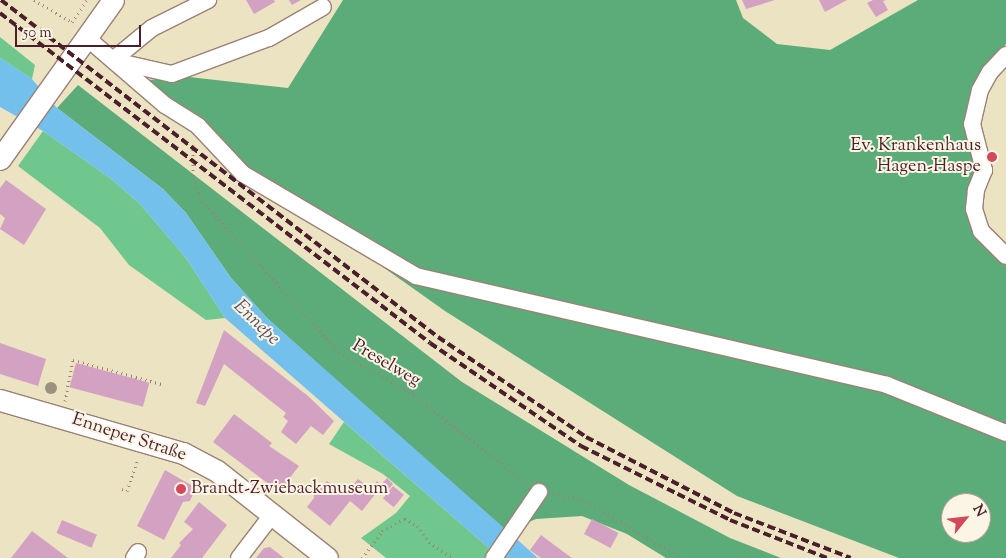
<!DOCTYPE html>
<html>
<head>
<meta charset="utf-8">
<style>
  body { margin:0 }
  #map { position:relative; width:1006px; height:558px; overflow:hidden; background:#ece3c2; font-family:"Sorts Mill Goudy",serif }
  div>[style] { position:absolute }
  .green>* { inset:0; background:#6fc78d }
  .forest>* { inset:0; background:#5bac78 }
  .water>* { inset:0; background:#73c0ed }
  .building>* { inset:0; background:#d3a2c2; transform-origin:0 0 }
  .path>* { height:3px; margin-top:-1.5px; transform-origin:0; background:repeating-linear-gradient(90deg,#9b8176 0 1px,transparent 0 5px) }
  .roads { filter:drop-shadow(1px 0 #9b8176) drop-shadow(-1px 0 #9b8176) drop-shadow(0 1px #9b8176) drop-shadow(0 -1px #9b8176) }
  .minor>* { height:16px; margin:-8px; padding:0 8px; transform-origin:8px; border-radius:8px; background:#fff }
  .major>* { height:21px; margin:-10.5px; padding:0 10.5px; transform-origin:10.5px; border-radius:10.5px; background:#fff }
  .rail>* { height:4px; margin-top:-2px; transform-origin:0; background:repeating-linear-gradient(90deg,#4a1f2b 0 8px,transparent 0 12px) }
  .trees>* { width:12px; height:12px; margin:-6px; border-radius:50%; background:#99937f }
  .dots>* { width:14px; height:14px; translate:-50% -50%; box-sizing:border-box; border:2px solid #fcf5e5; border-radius:50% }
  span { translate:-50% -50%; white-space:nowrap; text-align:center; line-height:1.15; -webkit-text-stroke:4px #fcf5e5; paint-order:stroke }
  .poi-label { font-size:18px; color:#4a1f2b }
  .right { translate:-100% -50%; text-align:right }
  .left { translate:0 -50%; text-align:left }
  .street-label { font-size:18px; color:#4a1f2b }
  .water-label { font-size:19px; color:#564f65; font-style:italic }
  .north { position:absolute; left:941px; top:493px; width:50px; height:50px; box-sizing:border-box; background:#fcf5e5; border:1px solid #b59f9b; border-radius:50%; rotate:61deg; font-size:14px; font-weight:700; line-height:20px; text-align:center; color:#4a1f2b }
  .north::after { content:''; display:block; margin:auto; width:18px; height:22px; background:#d1495b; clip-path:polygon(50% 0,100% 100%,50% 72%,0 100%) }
  .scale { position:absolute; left:15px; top:25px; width:126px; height:22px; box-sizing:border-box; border:2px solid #4a1f2b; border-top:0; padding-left:6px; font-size:15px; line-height:18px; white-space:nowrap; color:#4a1f2b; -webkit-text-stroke:4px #fcf5e5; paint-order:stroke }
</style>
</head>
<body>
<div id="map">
  <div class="green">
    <i style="clip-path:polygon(0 37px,35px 65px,32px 79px,0 58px)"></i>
    <i style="clip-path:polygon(43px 131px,110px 178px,140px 204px,186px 258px,225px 318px,206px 320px,129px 265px,100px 228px,18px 166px)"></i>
    <i style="clip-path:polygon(344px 422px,491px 550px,492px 558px,386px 558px,361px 538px,396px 513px,410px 496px,383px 474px,329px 444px)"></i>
  </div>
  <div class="forest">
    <i style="clip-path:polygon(343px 0,736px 0,743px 18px,777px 44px,830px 50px,918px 0,1006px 0,1006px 44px,980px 75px,980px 169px,970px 209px,1006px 261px,1006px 432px,887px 383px,417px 274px,243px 167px,142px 81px,180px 76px,288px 88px)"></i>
    <i style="clip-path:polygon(78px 85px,462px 382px,629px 485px,730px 538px,781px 558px,666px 558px,627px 534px,582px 516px,536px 519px,505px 532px,267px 318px,231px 278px,186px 213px,163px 189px,57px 108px)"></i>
    <i style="clip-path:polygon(evenodd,359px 250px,416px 278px,887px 385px,1006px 434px,1006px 558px,899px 558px,737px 496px,445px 311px,359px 250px,951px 503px,981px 503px,981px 533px,951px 533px,951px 503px)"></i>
  </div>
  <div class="water">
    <i style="clip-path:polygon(0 58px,32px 79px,57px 108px,163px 189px,186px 213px,231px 278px,267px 318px,538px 558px,503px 558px,491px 550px,225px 318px,186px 258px,140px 204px,110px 178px,43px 131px,0 107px)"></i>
  </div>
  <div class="building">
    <i style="clip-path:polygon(246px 0,274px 0,275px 2px,254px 14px)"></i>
    <i style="clip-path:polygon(289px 0,301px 0,292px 5px)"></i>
    <i style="clip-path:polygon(742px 0,775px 0,746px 9px)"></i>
    <i style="clip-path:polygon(819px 0,847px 0,825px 12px)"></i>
    <i style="clip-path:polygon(873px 0,886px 0,883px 1px,888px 10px,876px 17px,867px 3px)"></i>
    <i style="clip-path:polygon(6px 180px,46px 209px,24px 245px,0 229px,5px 218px,0 214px,0 188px)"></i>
    <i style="clip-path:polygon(224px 330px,308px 396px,334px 421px,323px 435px,311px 426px,296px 444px,281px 432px,288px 421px,283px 417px,286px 413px,224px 364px,205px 406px,196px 403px)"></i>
    <i style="clip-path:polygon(0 343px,46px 359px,38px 386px,0 374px)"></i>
    <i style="left:76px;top:363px;width:76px;height:25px;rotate:15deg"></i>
    <i style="clip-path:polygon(234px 414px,272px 443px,269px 446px,299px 466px,279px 492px,213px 442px)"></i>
    <i style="clip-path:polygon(165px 470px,196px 488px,190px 501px,183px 502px,164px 540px,137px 526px)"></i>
    <i style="clip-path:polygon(387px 478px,393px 484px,384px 495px,373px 486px,377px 481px,381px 485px)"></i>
    <i style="clip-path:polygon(358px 479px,376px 493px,362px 511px,350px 501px,330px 526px,307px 507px,314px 498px,314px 489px,320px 489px,327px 481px,335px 487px,338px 483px,348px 492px)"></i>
    <i style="left:393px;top:486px;width:14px;height:16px;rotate:39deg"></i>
    <i style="clip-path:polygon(199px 502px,227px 525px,202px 558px,171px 558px,181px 545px,179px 543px,193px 529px,184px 522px)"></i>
    <i style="left:592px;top:519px;width:30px;height:17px;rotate:28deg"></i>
    <i style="left:62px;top:520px;width:38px;height:14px;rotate:23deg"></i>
    <i style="clip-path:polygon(32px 531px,68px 558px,11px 558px)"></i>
    <i style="clip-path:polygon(541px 535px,557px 547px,572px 558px,541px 558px,530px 550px)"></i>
    <i style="clip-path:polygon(270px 547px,284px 558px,256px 558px,264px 548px)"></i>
  </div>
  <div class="path">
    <i style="left:34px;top:0;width:44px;rotate:30.1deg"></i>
    <i style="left:72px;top:22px;width:27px;rotate:-56deg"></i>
    <i style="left:193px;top:145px;width:33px;rotate:90deg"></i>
    <i style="left:193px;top:178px;width:25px;rotate:69deg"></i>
    <i style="left:202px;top:201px;width:204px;rotate:47.8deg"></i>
    <i style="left:339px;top:352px;width:87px;rotate:29.5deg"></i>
    <i style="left:415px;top:395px;width:142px;rotate:38.7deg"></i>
    <i style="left:65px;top:401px;width:42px;rotate:-79deg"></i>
    <i style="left:73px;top:360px;width:92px;rotate:15.1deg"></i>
    <i style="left:122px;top:489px;width:5px;rotate:22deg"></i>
    <i style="left:127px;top:491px;width:34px;rotate:-71deg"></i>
    <i style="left:553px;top:494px;width:29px;rotate:10deg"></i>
    <i style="left:582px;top:499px;width:117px;rotate:30.3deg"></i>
    <i style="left:362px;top:558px;width:34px;rotate:-53deg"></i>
    <i style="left:382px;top:531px;width:26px;rotate:-29deg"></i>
    <i style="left:405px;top:518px;width:14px;rotate:34deg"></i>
    <i style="left:417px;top:526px;width:20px;rotate:53deg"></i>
    <i style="left:429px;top:542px;width:29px;rotate:34deg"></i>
  </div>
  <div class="roads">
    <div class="minor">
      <i style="left:87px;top:38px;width:103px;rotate:40.7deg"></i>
      <i style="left:165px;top:105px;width:39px;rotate:32deg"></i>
      <i style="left:198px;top:126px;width:66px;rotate:46.8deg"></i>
      <i style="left:243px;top:174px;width:201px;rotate:30.5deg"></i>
      <i style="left:416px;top:276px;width:483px;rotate:13deg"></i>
      <i style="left:887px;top:385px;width:128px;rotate:22deg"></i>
      <i style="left:1006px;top:55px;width:23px;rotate:133deg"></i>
      <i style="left:990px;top:72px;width:21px;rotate:119deg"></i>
      <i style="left:980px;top:90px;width:35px;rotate:103deg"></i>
      <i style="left:972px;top:124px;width:48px;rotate:75.4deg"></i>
      <i style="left:984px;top:170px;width:22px;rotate:112deg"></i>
      <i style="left:976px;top:190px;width:19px;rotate:96deg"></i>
      <i style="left:974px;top:209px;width:23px;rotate:72deg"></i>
      <i style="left:981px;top:231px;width:35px;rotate:45deg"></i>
      <i style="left:113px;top:60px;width:50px;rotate:-39.4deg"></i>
      <i style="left:152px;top:28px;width:63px;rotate:-26.6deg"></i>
      <i style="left:119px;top:62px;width:54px;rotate:12.8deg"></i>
      <i style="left:172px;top:74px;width:103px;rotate:-20.4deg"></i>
      <i style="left:269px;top:38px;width:62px;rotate:-29.9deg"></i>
      <i style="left:134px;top:558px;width:7px;rotate:-56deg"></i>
      <i style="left:239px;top:558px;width:54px;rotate:-52.5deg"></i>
      <i style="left:494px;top:558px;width:80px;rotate:-55.7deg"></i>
    </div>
    <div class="major">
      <i style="left:0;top:159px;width:195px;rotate:-54.6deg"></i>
      <i style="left:0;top:400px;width:191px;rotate:16.2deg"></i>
      <i style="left:183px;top:453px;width:38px;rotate:28deg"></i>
      <i style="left:217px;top:471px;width:140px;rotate:38.3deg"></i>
    </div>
  </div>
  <div class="rail">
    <i style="left:1px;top:0;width:552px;rotate:37.64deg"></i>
    <i style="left:438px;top:337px;width:179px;rotate:34deg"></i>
    <i style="left:586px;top:437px;width:166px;rotate:27.2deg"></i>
    <i style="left:734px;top:513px;width:125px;rotate:21deg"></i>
    <i style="left:0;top:13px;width:542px;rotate:37.5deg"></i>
    <i style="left:430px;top:343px;width:183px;rotate:34.3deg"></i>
    <i style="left:581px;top:446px;width:166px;rotate:26.4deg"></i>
    <i style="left:730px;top:520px;width:104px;rotate:21.4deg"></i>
  </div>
  <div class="trees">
    <i style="left:51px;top:388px"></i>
  </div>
  <div class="dots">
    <i style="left:992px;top:157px;background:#d1495b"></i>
    <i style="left:181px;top:489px;background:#d1495b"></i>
  </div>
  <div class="poi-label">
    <span class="right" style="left:981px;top:157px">Ev. Krankenhaus<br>Hagen-Haspe</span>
    <span class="left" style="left:191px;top:489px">Brandt-Zwiebackmuseum</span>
  </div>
  <div class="street-label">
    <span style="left:386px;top:364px;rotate:30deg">Preselweg</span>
    <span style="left:129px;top:438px;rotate:18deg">Enneper Straße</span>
  </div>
  <div class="water-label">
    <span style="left:256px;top:323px;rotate:44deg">Ennepe</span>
  </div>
  <div class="north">N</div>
  <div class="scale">50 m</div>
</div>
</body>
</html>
